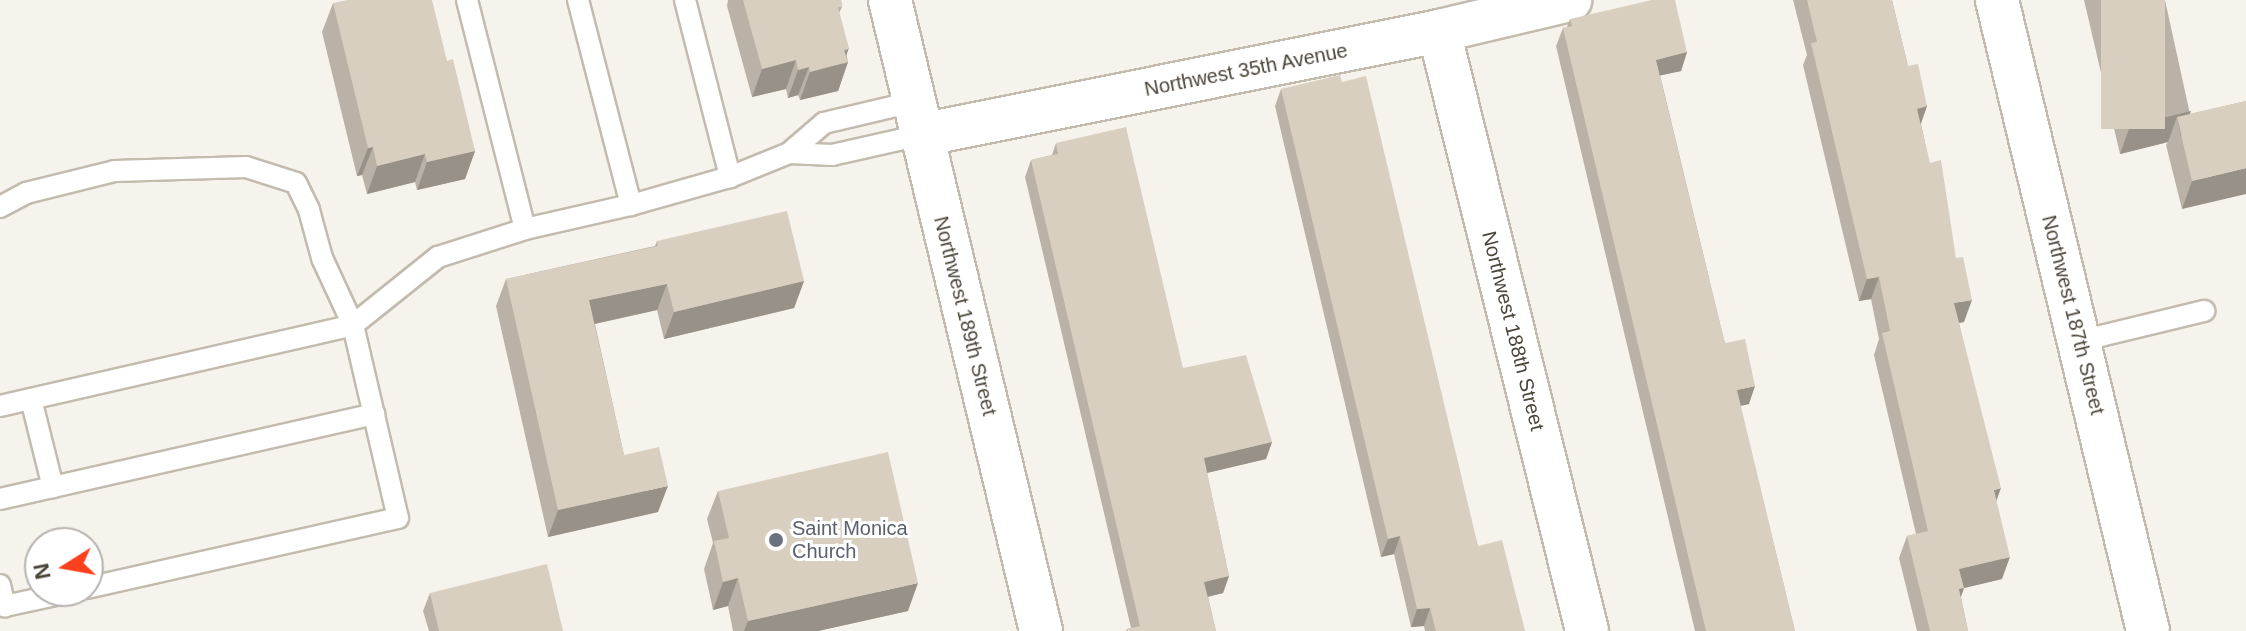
<!DOCTYPE html>
<html>
<head>
<meta charset="utf-8">
<style>
  body { margin:0 }
  #map { position:relative; width:2246px; height:631px; overflow:hidden; background:#f6f3ec; font-family:Arial,sans-serif }
  div>[style] { position:absolute }
  .roads { filter:drop-shadow(2px 0 #c2bbae) drop-shadow(-2px 0 #c2bbae) drop-shadow(0 2px #c2bbae) drop-shadow(0 -2px #c2bbae) }
  .service>* { height:20px; margin:-10px; padding:0 10px; transform-origin:10px; border-radius:10px; background:#fff }
  .minor>* { height:42px; margin:-21px; padding:0 21px; transform-origin:21px; border-radius:21px; background:#fff }
  .wall>* { inset:0; background:#bab2a6 }
  .shaded-wall>* { inset:0; background:#979187 }
  .building>* { inset:0; background:#d8cfc1; transform-origin:0 0 }
  .dots>* { width:22px; height:22px; translate:-50% -50%; box-sizing:border-box; border:4px solid #fff; border-radius:50% }
  span { translate:-50% -50%; white-space:nowrap; text-align:center; line-height:1.15; -webkit-text-stroke:6px #fff; paint-order:stroke }
  .street-label { font-size:20px; color:#4b4439 }
  .worship-label { font-size:20px; color:#5b616d }
  .left { translate:0 -50%; text-align:left }
  .north { position:absolute; left:24px; top:527px; width:80px; height:80px; box-sizing:border-box; background:#fff; border:2px solid #b7b4b0; border-radius:50%; rotate:259deg; font-size:22px; font-weight:700; line-height:32px; text-align:center; color:#4b4439 }
  .north::after { content:''; display:block; margin:auto; width:28px; height:36px; background:#fc3f1d; clip-path:polygon(50% 0,100% 100%,50% 72%,0 100%) }
</style>
</head>
<body>
<div id="map">
  <div class="roads">
    <div class="service">
      <i style="left:467px;top:0;width:236px;rotate:75.8deg"></i>
      <i style="left:578px;top:0;width:212px;rotate:75.5deg"></i>
      <i style="left:685px;top:0;width:183px;rotate:75.7deg"></i>
      <i style="left:789px;top:153px;width:43px;rotate:2.7deg"></i>
      <i style="left:832px;top:155px;width:91px;rotate:-12.7deg"></i>
      <i style="left:0;top:207px;width:30px;rotate:-28deg"></i>
      <i style="left:26px;top:193px;width:92px;rotate:-13.9deg"></i>
      <i style="left:115px;top:171px;width:131px;rotate:-1.7deg"></i>
      <i style="left:246px;top:167px;width:52px;rotate:17.7deg"></i>
      <i style="left:296px;top:183px;width:30px;rotate:64deg"></i>
      <i style="left:309px;top:210px;width:50px;rotate:74.8deg"></i>
      <i style="left:322px;top:258px;width:74px;rotate:65.2deg"></i>
      <i style="left:353px;top:325px;width:198px;rotate:76.9deg"></i>
      <i style="left:398px;top:518px;width:318px;rotate:167.3deg"></i>
      <i style="left:2080px;top:341px;width:128px;rotate:-13.6deg"></i>
      <i style="left:31px;top:399px;width:91px;rotate:76deg"></i>
      <i style="left:0;top:406px;width:362px;rotate:-12.9deg"></i>
      <i style="left:353px;top:325px;width:109px;rotate:-38.7deg"></i>
      <i style="left:438px;top:257px;width:91px;rotate:-17.8deg"></i>
      <i style="left:525px;top:229px;width:109px;rotate:-12.8deg"></i>
      <i style="left:631px;top:205px;width:103px;rotate:-15.8deg"></i>
      <i style="left:730px;top:177px;width:64px;rotate:-22.1deg"></i>
      <i style="left:789px;top:153px;width:46px;rotate:-40.6deg"></i>
      <i style="left:824px;top:123px;width:91px;rotate:-13.3deg"></i>
      <i style="left:0;top:499px;width:384px;rotate:-12.8deg"></i>
      <i style="left:0;top:585px;width:22px;rotate:77deg"></i>
      <i style="left:5px;top:606px;width:71px;rotate:-12.3deg"></i>
    </div>
    <div class="minor">
      <i style="left:890px;top:0;width:649px;rotate:76.54deg"></i>
      <i style="left:1997px;top:0;width:649px;rotate:76.54deg"></i>
      <i style="left:1439px;top:31px;width:618px;rotate:76.14deg"></i>
      <i style="left:921px;top:135px;width:528px;rotate:-11.35deg"></i>
      <i style="left:1439px;top:31px;width:135px;rotate:-13.3deg"></i>
    </div>
  </div>
  <div class="wall">
    <i style="clip-path:polygon(728px 0,841px 0,842px 7px,839px 13px,848px 62px,838px 91px,800px 100px,798px 95px,788px 98px,786px 89px,752px 97px,727px 6px)"></i>
    <i style="clip-path:polygon(1793px 0,1892px 0,1908px 66px,1927px 106px,1921px 124px,1964px 322px,1959px 323px,1996px 500px,2002px 579px,1964px 588px,1961px 597px,1968px 631px,1917px 631px,1899px 558px,1907px 536px,1916px 534px,1874px 355px,1879px 339px,1871px 299px,1859px 301px,1803px 65px,1807px 55px)"></i>
    <i style="clip-path:polygon(2084px 0,2165px 0,2190px 114px,2246px 101px,2182px 209px,2166px 145px,2168px 142px,2120px 154px)"></i>
    <i style="clip-path:polygon(333px 3px,447px 61px,475px 151px,465px 179px,417px 190px,415px 182px,367px 194px,362px 175px,357px 176px,322px 32px)"></i>
    <i style="clip-path:polygon(1570px 19px,1687px 52px,1681px 71px,1660px 75px,1724px 340px,1749px 404px,1740px 406px,1795px 631px,1695px 631px,1556px 46px,1563px 28px,1567px 27px)"></i>
    <i style="clip-path:polygon(1342px 82px,1478px 546px,1525px 631px,1425px 631px,1424px 626px,1411px 627px,1394px 554px,1381px 557px,1275px 106px,1281px 89px)"></i>
    <i style="clip-path:polygon(1056px 143px,1183px 368px,1272px 442px,1266px 459px,1207px 473px,1229px 576px,1223px 593px,1208px 597px,1216px 631px,1126px 631px,1127px 629px,1131px 628px,1025px 177px,1031px 160px,1052px 155px)"></i>
    <i style="clip-path:polygon(657px 241px,804px 281px,794px 308px,664px 339px,657px 310px,595px 324px,624px 455px,658px 512px,548px 537px,496px 306px,506px 279px,655px 246px)"></i>
    <i style="clip-path:polygon(718px 491px,908px 611px,818px 631px,733px 631px,728px 606px,713px 610px,704px 569px,713px 543px,707px 519px)"></i>
    <i style="clip-path:polygon(430px 593px,563px 631px,429px 631px,423px 611px)"></i>
  </div>
  <div class="shaded-wall">
    <i style="clip-path:polygon(849px 48px,843px 64px,848px 62px,838px 91px,800px 100px,810px 72px)"></i>
    <i style="clip-path:polygon(1687px 52px,1681px 71px,1649px 78px,1656px 60px)"></i>
    <i style="clip-path:polygon(796px 60px,786px 89px,752px 97px,762px 69px)"></i>
    <i style="clip-path:polygon(809px 67px,798px 95px,788px 98px,798px 70px)"></i>
    <i style="clip-path:polygon(1927px 106px,1919px 128px,1917px 109px)"></i>
    <i style="clip-path:polygon(2191px 111px,2181px 137px,2177px 117px,2168px 142px,2120px 154px,2130px 126px)"></i>
    <i style="clip-path:polygon(373px 147px,362px 175px,357px 176px,368px 148px)"></i>
    <i style="clip-path:polygon(475px 151px,465px 179px,417px 190px,427px 162px)"></i>
    <i style="clip-path:polygon(425px 154px,415px 182px,367px 194px,377px 166px)"></i>
    <i style="clip-path:polygon(2246px 168px,2246px 194px,2182px 209px,2192px 181px)"></i>
    <i style="clip-path:polygon(1879px 277px,1871px 299px,1859px 301px,1867px 279px)"></i>
    <i style="clip-path:polygon(804px 281px,794px 308px,664px 339px,674px 312px)"></i>
    <i style="clip-path:polygon(667px 284px,657px 310px,580px 327px,589px 300px)"></i>
    <i style="clip-path:polygon(1972px 300px,1964px 322px,1946px 325px,1954px 303px)"></i>
    <i style="clip-path:polygon(1755px 386px,1749px 404px,1730px 408px,1737px 390px)"></i>
    <i style="clip-path:polygon(1272px 442px,1266px 459px,1198px 475px,1204px 458px)"></i>
    <i style="clip-path:polygon(668px 486px,658px 512px,548px 537px,558px 510px)"></i>
    <i style="clip-path:polygon(2001px 488px,1993px 510px,1994px 490px)"></i>
    <i style="clip-path:polygon(1400px 536px,1394px 554px,1381px 557px,1388px 539px)"></i>
    <i style="clip-path:polygon(2010px 557px,2002px 579px,1964px 588px,1956px 610px,1959px 569px)"></i>
    <i style="clip-path:polygon(1229px 576px,1223px 593px,1198px 599px,1204px 582px)"></i>
    <i style="clip-path:polygon(738px 578px,728px 606px,713px 610px,723px 582px)"></i>
    <i style="clip-path:polygon(918px 583px,908px 611px,818px 631px,744px 631px,748px 621px)"></i>
    <i style="clip-path:polygon(1430px 608px,1424px 626px,1411px 627px,1417px 609px)"></i>
  </div>
  <div class="building">
    <i style="clip-path:polygon(348px 0,432px 0,447px 61px,453px 59px,475px 151px,427px 162px,425px 154px,377px 166px,373px 147px,368px 148px,333px 3px)"></i>
    <i style="clip-path:polygon(743px 0,841px 0,842px 7px,838px 7px,849px 48px,844px 50px,848px 62px,810px 72px,809px 67px,798px 70px,796px 60px,762px 69px)"></i>
    <i style="clip-path:polygon(1652px 0,1675px 0,1687px 52px,1656px 60px,1724px 340px,1726px 343px,1745px 339px,1755px 386px,1737px 390px,1795px 631px,1706px 631px,1563px 28px,1572px 26px,1570px 19px)"></i>
    <i style="clip-path:polygon(1807px 0,1892px 0,1908px 66px,1918px 64px,1927px 106px,1917px 109px,1930px 163px,1941px 160px,1956px 258px,1963px 257px,1972px 300px,1954px 303px,2001px 488px,1994px 490px,2010px 557px,1959px 569px,1964px 588px,1959px 589px,1968px 631px,1930px 631px,1907px 536px,1928px 531px,1882px 333px,1890px 331px,1879px 277px,1867px 279px,1811px 43px,1817px 42px)"></i>
    <i style="left:2101px;top:0;width:64px;height:129px"></i>
    <i style="clip-path:polygon(1340px 75px,1342px 82px,1366px 76px,1478px 546px,1502px 540px,1525px 631px,1436px 631px,1430px 608px,1417px 609px,1400px 536px,1388px 539px,1281px 89px)"></i>
    <i style="clip-path:polygon(2246px 101px,2246px 168px,2192px 181px,2177px 117px)"></i>
    <i style="clip-path:polygon(1126px 127px,1183px 368px,1246px 355px,1272px 442px,1204px 458px,1229px 576px,1204px 582px,1216px 631px,1128px 631px,1127px 629px,1140px 626px,1031px 160px,1058px 154px,1056px 143px)"></i>
    <i style="clip-path:polygon(787px 211px,804px 281px,674px 312px,667px 284px,589px 300px,624px 455px,659px 447px,668px 486px,558px 510px,506px 279px,658px 246px,657px 241px)"></i>
    <i style="clip-path:polygon(888px 452px,918px 583px,748px 621px,738px 578px,723px 582px,714px 541px,729px 538px,718px 491px)"></i>
    <i style="clip-path:polygon(547px 564px,563px 631px,439px 631px,430px 593px)"></i>
  </div>
  <div class="dots">
    <i style="left:776px;top:540px;background:#6b7280"></i>
  </div>
  <div class="street-label">
    <span style="left:1246px;top:70px;rotate:-11deg">Northwest 35th Avenue</span>
    <span style="left:2073px;top:315px;rotate:76deg">Northwest 187th Street</span>
    <span style="left:965px;top:316px;rotate:76deg">Northwest 189th Street</span>
    <span style="left:1513px;top:331px;rotate:76deg">Northwest 188th Street</span>
  </div>
  <div class="worship-label">
    <span class="left" style="left:792px;top:540px">Saint Monica<br>Church</span>
  </div>
  <div class="north">N</div>
</div>
</body>
</html>
